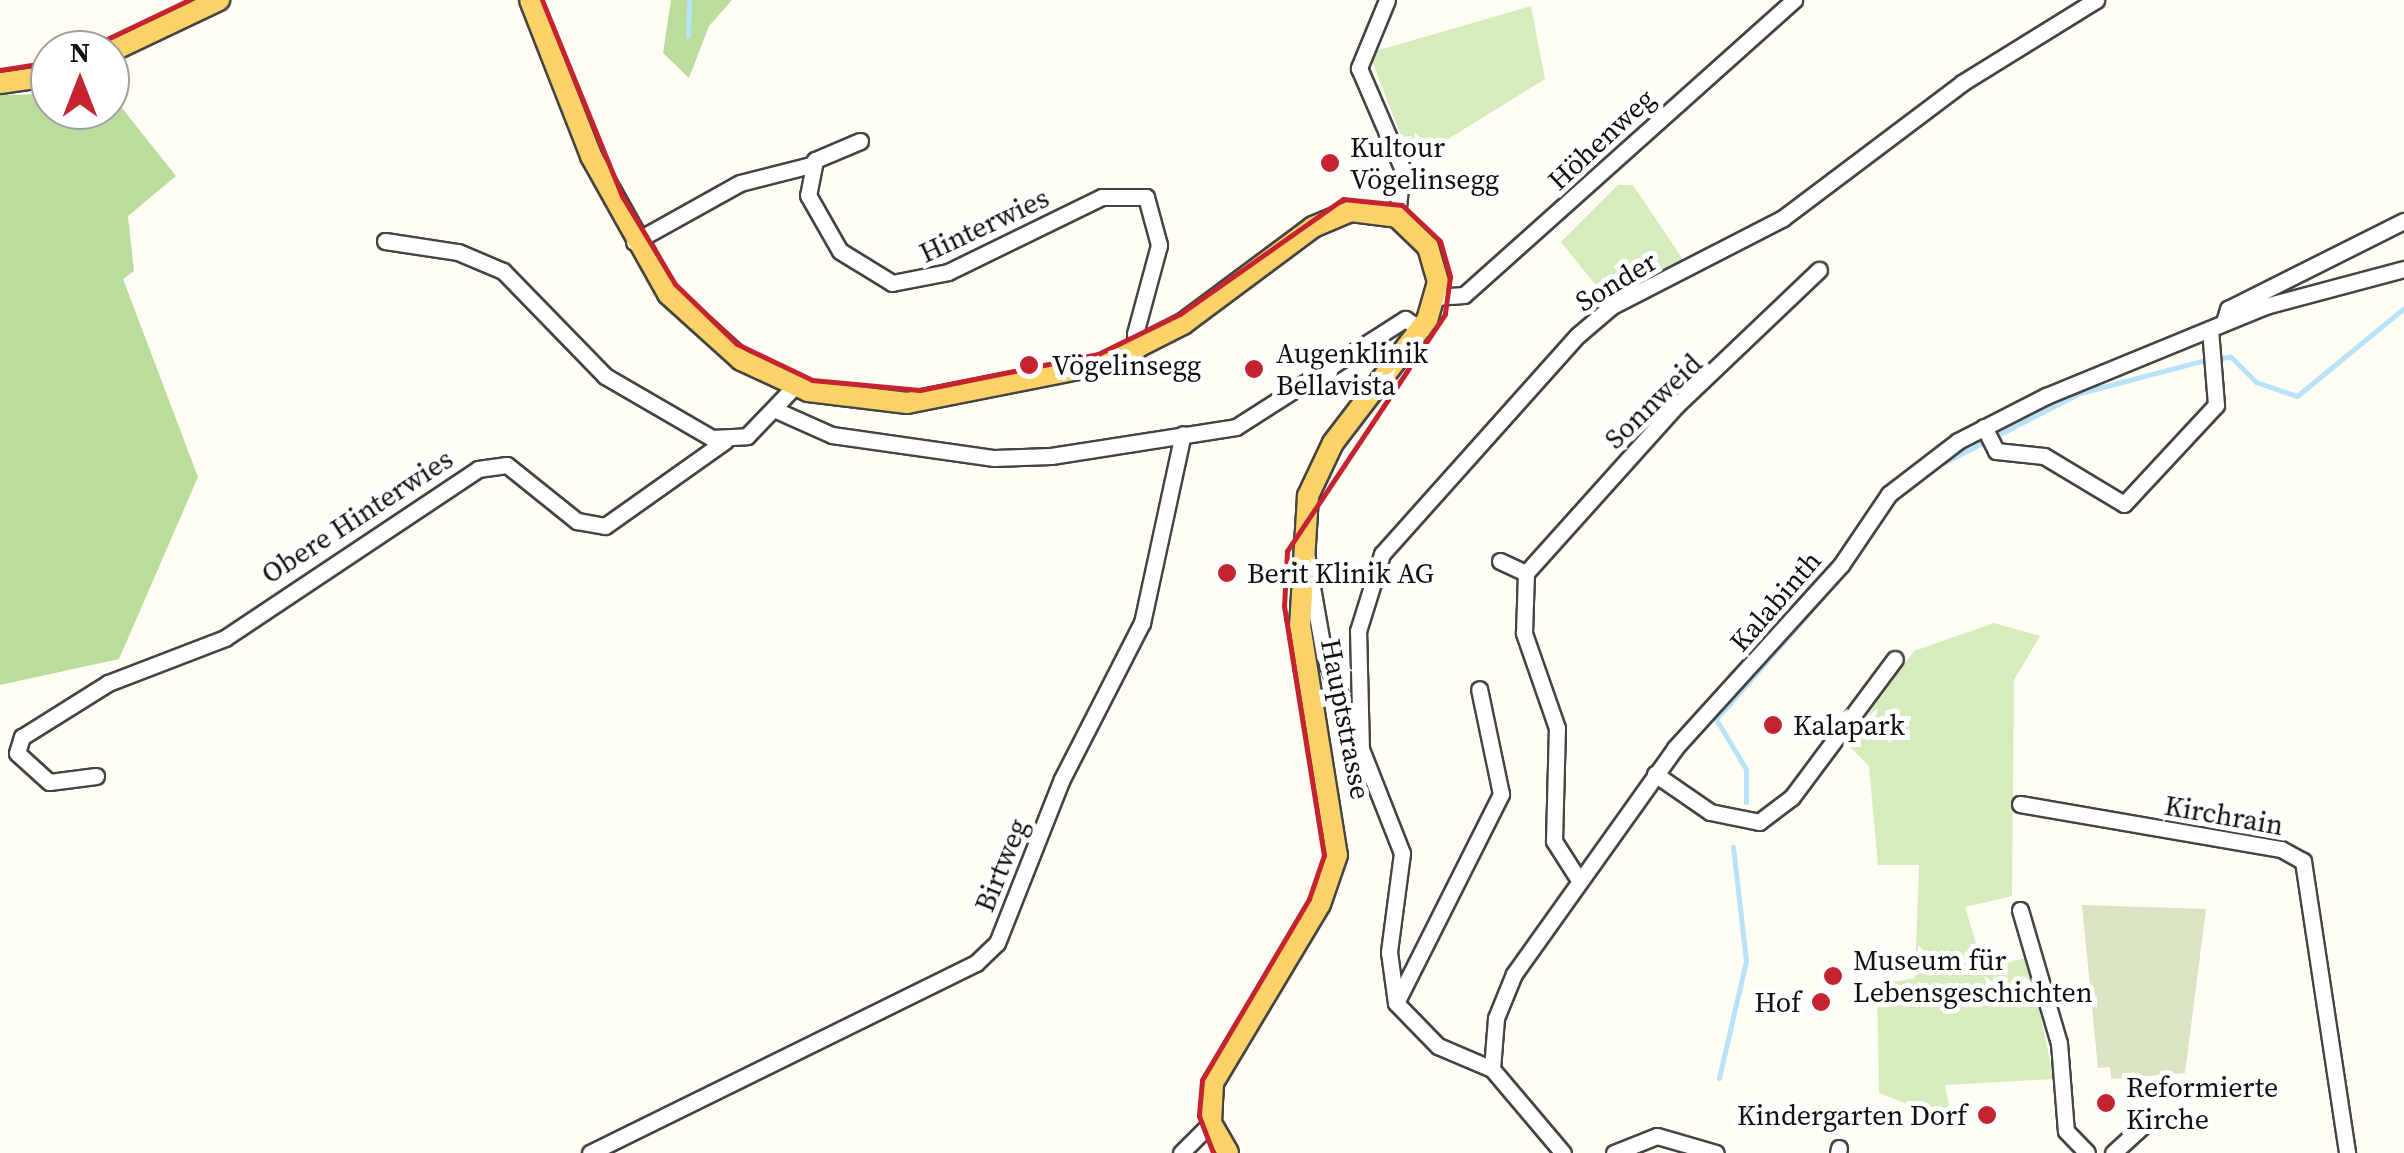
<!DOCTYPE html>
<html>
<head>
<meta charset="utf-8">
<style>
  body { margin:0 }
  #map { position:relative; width:2404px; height:1153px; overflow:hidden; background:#fffdf4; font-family:"Source Serif 4",serif }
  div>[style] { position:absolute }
  .green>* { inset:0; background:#d6ecbc }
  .forest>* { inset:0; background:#bbdd9b }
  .cemetery>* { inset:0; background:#dae3c3 }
  .stream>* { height:5px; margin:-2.5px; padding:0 2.5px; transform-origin:2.5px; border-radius:2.5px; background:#b7e2f8 }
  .roads { filter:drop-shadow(2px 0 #444) drop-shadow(-2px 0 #444) drop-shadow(0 2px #444) drop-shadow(0 -2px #444) }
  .minor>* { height:15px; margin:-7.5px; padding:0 7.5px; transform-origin:7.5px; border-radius:7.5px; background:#fff }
  .major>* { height:20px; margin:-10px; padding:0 10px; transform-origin:10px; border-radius:10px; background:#fbd268 }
  .rail>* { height:5px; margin:-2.5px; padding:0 2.5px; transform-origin:2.5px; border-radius:2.5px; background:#c62331 }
  .dots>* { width:28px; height:28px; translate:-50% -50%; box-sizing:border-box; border:5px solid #fff; border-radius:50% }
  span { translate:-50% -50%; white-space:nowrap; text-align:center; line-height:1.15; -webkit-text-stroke:10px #fff; paint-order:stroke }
  .street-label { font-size:28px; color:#111 }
  .poi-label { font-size:28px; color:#111 }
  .left { translate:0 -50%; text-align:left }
  .right { translate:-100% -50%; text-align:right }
  .north { position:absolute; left:30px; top:30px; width:100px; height:100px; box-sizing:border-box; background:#fff; border:2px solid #a0a0a0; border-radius:50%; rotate:0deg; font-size:28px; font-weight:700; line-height:40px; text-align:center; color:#111 }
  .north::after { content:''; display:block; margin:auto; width:35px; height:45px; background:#c62331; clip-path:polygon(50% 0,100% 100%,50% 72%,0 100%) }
</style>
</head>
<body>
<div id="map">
  <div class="green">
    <i style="clip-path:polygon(1531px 6px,1545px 79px,1411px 162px,1369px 53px)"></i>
    <i style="clip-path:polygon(1618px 185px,1633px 185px,1684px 261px,1607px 299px,1561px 242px)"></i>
    <i style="clip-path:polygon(1994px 623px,2040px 636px,2014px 680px,2012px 896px,1965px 907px,1984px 969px,2028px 957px,2054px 1079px,1945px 1085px,1952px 1121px,1879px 1093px,1877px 985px,1915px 978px,1919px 865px,1878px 865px,1869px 766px,1847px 744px,1914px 651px)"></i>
  </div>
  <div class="forest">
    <i style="clip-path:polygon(671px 0,732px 0,709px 26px,689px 78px,663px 53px)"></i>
    <i style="clip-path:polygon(110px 93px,176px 176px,128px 216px,134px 271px,123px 279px,198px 477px,119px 659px,0 685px,0 95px,50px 94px,50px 110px,110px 110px)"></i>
  </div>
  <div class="cemetery">
    <i style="clip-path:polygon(2082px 905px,2206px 909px,2185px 1073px,2111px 1079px,2110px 1067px,2098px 1068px)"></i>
  </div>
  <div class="stream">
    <i style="left:688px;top:36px;width:36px;rotate:-88deg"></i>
    <i style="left:1943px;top:463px;width:154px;rotate:-27.1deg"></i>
    <i style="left:2080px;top:393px;width:129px;rotate:-14.8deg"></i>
    <i style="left:2205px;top:360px;width:26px;rotate:-7deg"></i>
    <i style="left:2231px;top:357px;width:35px;rotate:45deg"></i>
    <i style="left:2256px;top:382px;width:43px;rotate:18.9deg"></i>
    <i style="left:2297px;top:396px;width:139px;rotate:-39.4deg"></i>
    <i style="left:1746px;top:802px;width:33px;rotate:-90deg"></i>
    <i style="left:1746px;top:769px;width:58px;rotate:-121deg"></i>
    <i style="left:1716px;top:719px;width:159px;rotate:-48.8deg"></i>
    <i style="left:1719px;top:1078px;width:120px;rotate:-77deg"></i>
    <i style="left:1746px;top:961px;width:115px;rotate:-96.5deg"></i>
  </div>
  <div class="roads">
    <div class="minor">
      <i style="left:1387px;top:0;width:74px;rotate:112.4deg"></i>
      <i style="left:1359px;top:68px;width:109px;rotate:66.7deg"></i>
      <i style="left:1402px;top:168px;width:49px;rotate:95.8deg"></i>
      <i style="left:860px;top:141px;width:49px;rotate:157.1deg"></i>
      <i style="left:815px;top:160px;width:36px;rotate:101deg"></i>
      <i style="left:808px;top:195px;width:64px;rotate:60.3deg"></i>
      <i style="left:840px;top:251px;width:61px;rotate:31.6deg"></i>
      <i style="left:892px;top:283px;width:57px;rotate:-11.1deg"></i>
      <i style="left:948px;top:272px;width:171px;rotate:-26deg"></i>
      <i style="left:1102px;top:197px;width:44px"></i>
      <i style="left:1146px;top:197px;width:50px;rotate:74.8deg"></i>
      <i style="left:1159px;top:245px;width:92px;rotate:105.1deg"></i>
      <i style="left:1135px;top:334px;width:15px;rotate:70deg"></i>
      <i style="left:385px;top:241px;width:74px;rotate:8.6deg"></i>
      <i style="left:458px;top:252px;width:49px;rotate:22.9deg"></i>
      <i style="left:503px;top:271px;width:146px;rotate:45.8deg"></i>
      <i style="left:605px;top:376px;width:124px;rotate:30.1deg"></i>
      <i style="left:712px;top:438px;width:35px;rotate:-3deg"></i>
      <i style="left:747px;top:436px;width:68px;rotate:-46.2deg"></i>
      <i style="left:634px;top:242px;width:121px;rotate:-29.1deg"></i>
      <i style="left:740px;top:183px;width:73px;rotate:-14.2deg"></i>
      <i style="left:1436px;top:297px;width:28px;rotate:-4deg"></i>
      <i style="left:1464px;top:295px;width:443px;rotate:-41.8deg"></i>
      <i style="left:2224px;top:322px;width:14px;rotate:-73deg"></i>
      <i style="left:2228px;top:309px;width:197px;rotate:-26.6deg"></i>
      <i style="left:778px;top:411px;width:59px;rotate:24deg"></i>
      <i style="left:832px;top:435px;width:164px;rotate:8.1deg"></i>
      <i style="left:994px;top:458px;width:57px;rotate:-2deg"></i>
      <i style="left:1051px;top:456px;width:187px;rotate:-8.9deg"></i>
      <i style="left:1236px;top:427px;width:201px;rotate:-32.6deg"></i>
      <i style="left:1405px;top:319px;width:20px;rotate:33deg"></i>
      <i style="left:1984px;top:427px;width:27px;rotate:63deg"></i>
      <i style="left:1996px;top:451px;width:48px;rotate:5.9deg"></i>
      <i style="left:2044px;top:456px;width:93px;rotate:31deg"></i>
      <i style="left:2124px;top:504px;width:135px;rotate:-47.1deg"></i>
      <i style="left:2216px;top:405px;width:76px;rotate:-94.5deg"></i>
      <i style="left:1306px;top:553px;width:104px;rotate:80deg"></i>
      <i style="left:1324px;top:655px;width:213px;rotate:68.5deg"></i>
      <i style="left:1402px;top:853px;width:100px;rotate:97.5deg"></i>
      <i style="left:1389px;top:952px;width:51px;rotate:82.2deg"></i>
      <i style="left:1396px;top:1003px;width:60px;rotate:45.7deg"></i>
      <i style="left:1438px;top:1046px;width:59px;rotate:23.1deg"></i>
      <i style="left:1500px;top:561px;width:29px;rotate:25deg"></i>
      <i style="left:1361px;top:751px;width:120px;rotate:-91.4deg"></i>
      <i style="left:1358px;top:631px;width:81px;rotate:-72.7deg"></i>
      <i style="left:1382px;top:554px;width:294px;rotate:-48.2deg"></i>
      <i style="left:1578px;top:335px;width:45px;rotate:-40.5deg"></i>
      <i style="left:1612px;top:306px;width:192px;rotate:-27.2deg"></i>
      <i style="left:1783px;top:218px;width:224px;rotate:-37deg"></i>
      <i style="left:1962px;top:83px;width:158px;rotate:-31.8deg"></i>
      <i style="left:1655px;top:774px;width:67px;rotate:34.6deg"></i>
      <i style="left:1710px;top:812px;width:50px;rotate:11.5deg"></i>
      <i style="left:1759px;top:822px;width:41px;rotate:-37.1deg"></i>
      <i style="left:1792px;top:797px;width:172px;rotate:-53.3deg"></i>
      <i style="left:96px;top:776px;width:47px;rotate:172.7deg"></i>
      <i style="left:49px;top:782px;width:43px;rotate:-137.8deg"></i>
      <i style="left:17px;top:753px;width:17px;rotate:-73deg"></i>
      <i style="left:22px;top:737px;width:102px;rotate:-32.1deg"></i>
      <i style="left:108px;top:683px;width:125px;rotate:-21deg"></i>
      <i style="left:225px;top:638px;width:304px;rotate:-33.7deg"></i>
      <i style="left:478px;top:469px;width:29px;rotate:-8deg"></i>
      <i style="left:507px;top:465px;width:90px;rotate:38.7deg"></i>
      <i style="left:577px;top:521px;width:28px;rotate:10deg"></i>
      <i style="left:605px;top:526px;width:147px;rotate:-35.3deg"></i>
      <i style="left:2020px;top:804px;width:265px;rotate:9.8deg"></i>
      <i style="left:2281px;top:849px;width:25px;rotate:29deg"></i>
      <i style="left:2303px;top:861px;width:295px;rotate:81.4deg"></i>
      <i style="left:1577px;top:877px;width:43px;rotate:-122.6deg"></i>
      <i style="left:1554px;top:841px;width:113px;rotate:-88.5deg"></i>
      <i style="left:1557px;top:728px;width:101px;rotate:-109.2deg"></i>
      <i style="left:1524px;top:633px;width:60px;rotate:-88.1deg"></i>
      <i style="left:1526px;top:573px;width:226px;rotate:-48.1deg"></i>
      <i style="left:1677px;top:405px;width:196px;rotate:-43.6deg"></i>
      <i style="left:2020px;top:910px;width:139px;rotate:73.7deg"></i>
      <i style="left:2059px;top:1043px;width:88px;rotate:85.5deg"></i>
      <i style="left:2066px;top:1131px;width:30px;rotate:46deg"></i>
      <i style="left:1396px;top:1003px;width:234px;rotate:-63.3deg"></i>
      <i style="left:1501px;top:794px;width:107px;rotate:-101.8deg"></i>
      <i style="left:590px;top:1153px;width:430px;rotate:-26.2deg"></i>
      <i style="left:976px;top:963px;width:29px;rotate:-44deg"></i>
      <i style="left:997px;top:943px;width:176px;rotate:-68.4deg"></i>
      <i style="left:1062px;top:779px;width:175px;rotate:-62.9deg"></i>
      <i style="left:1142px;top:623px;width:193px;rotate:-77.8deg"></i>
      <i style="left:1181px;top:1153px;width:42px;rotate:-45deg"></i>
      <i style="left:1563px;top:1153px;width:110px;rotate:-130.2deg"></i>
      <i style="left:1492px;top:1069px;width:51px;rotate:-85.5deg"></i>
      <i style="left:1496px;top:1018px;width:48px;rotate:-67.8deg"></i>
      <i style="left:1514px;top:974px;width:277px;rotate:-54.5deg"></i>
      <i style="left:1675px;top:748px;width:247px;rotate:-47.8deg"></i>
      <i style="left:1841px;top:565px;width:86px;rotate:-55.9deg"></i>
      <i style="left:1889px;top:494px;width:87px;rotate:-37.5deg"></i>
      <i style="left:1958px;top:441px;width:99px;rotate:-27.1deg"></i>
      <i style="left:2046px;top:396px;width:237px;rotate:-22.3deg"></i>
      <i style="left:2265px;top:306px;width:144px;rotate:-14.9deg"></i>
      <i style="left:1614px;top:1153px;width:46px;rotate:-21.6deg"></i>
      <i style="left:1657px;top:1136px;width:61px;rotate:16.1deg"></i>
      <i style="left:1838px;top:1153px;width:5px;rotate:-79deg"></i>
      <i style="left:2113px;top:1153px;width:45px;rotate:-42.3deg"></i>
    </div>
    <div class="major">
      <i style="left:530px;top:0;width:168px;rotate:68.6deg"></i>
      <i style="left:591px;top:156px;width:158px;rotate:60.8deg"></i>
      <i style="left:668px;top:294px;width:98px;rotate:42.1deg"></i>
      <i style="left:741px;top:360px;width:74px;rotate:24.8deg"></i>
      <i style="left:808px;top:391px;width:100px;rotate:6.9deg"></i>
      <i style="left:907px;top:403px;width:201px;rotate:-11.2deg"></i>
      <i style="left:1104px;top:364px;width:89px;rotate:-26.9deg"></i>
      <i style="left:1183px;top:324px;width:162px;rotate:-36.7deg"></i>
      <i style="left:1313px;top:227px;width:41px;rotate:-22.8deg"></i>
      <i style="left:1351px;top:211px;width:46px;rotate:7.4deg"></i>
      <i style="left:1397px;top:217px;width:43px;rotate:44.1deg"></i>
      <i style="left:1428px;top:247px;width:36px;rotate:74deg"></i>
      <i style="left:1438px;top:282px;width:40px;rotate:106deg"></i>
      <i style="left:1427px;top:320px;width:155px;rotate:127.4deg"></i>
      <i style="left:1333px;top:443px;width:59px;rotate:115.3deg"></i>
      <i style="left:1308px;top:496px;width:129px;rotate:93.5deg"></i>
      <i style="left:1300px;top:625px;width:233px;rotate:80.9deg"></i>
      <i style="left:1337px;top:855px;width:52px;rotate:109.1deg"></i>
      <i style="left:1320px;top:904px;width:209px;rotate:120.9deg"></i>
      <i style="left:1213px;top:1083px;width:40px;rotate:92.9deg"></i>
      <i style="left:1211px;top:1123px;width:34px;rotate:60deg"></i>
      <i style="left:110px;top:52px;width:121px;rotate:-25.5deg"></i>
      <i style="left:0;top:83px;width:50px;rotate:-8deg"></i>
    </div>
  </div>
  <div class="rail">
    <i style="left:542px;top:0;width:212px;rotate:67.8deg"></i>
    <i style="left:622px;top:196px;width:103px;rotate:58.9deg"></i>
    <i style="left:675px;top:284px;width:86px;rotate:44.1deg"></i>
    <i style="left:737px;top:344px;width:83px;rotate:25.6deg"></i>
    <i style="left:812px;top:380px;width:108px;rotate:5.3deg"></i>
    <i style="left:920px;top:390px;width:182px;rotate:-11.4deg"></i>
    <i style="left:1098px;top:354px;width:91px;rotate:-26deg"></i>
    <i style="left:1180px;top:314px;width:199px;rotate:-35.2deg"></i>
    <i style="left:1343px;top:199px;width:59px;rotate:5.8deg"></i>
    <i style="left:1402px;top:205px;width:52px;rotate:43.5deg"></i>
    <i style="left:1440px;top:241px;width:37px;rotate:74deg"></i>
    <i style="left:1450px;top:277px;width:37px;rotate:98deg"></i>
    <i style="left:1445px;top:314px;width:285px;rotate:123.7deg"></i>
    <i style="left:1287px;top:551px;width:55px;rotate:93.1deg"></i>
    <i style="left:1284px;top:606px;width:252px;rotate:80.9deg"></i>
    <i style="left:1324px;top:855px;width:46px;rotate:108.8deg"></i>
    <i style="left:1309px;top:899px;width:210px;rotate:120.6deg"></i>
    <i style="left:1202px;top:1080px;width:36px;rotate:95deg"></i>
    <i style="left:1199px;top:1116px;width:40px;rotate:69deg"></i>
    <i style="left:84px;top:50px;width:116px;rotate:-25.5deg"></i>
    <i style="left:0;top:70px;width:51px;rotate:-9.1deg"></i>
  </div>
  <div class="dots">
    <i style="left:1330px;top:163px;background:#c62331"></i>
    <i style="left:1029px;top:365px;background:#c62331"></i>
    <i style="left:1254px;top:369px;background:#c62331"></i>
    <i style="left:1227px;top:573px;background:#c62331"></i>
    <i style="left:1773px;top:725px;background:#c62331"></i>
    <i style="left:1833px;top:976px;background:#c62331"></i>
    <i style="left:1821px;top:1002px;background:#c62331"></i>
    <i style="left:2106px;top:1103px;background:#c62331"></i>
    <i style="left:1987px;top:1115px;background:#c62331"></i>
  </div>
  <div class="street-label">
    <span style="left:1601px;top:139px;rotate:-43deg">Höhenweg</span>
    <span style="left:984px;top:225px;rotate:-25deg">Hinterwies</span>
    <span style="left:1616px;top:281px;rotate:-31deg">Sonder</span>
    <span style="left:1653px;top:401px;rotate:-44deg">Sonnweid</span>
    <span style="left:357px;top:516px;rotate:-33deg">Obere Hinterwies</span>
    <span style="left:1775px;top:601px;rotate:-49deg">Kalabinth</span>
    <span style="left:1346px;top:719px;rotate:79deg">Hauptstrasse</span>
    <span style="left:2224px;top:815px;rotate:10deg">Kirchrain</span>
    <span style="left:1001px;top:865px;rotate:-68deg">Birtweg</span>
  </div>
  <div class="poi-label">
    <span class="left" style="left:1350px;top:163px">Kultour<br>Vögelinsegg</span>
    <span class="left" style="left:1276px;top:369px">Augenklinik<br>Bellavista</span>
    <span class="left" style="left:1052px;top:365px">Vögelinsegg</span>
    <span class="left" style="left:1247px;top:573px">Berit Klinik AG</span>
    <span class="left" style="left:1793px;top:725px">Kalapark</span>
    <span class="left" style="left:1853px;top:976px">Museum für<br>Lebensgeschichten</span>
    <span class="right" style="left:1801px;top:1002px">Hof</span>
    <span class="left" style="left:2126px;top:1103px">Reformierte<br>Kirche</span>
    <span class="right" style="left:1967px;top:1115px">Kindergarten Dorf</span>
  </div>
  <div class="north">N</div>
</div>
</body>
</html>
